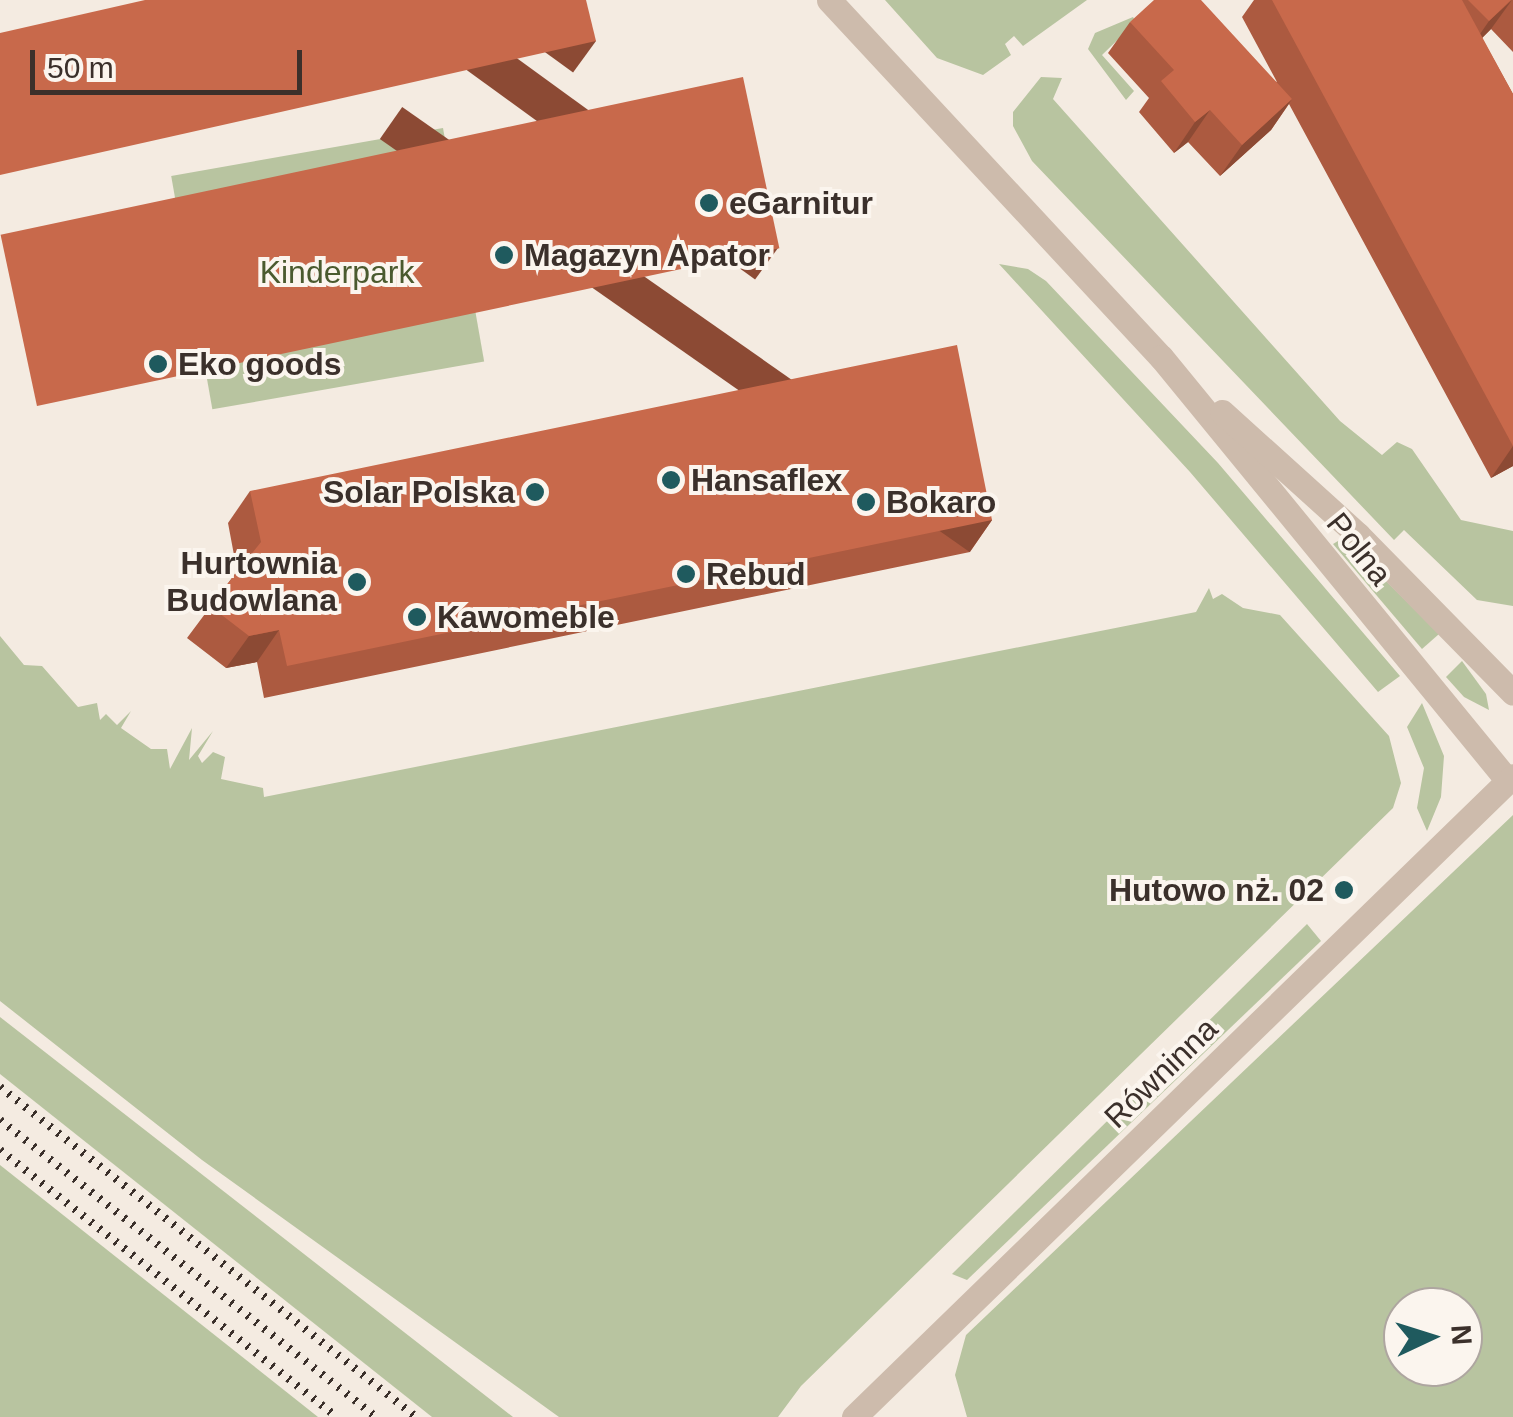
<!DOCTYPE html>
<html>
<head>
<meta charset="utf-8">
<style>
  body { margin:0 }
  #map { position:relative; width:1513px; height:1417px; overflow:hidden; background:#f4ebe1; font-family:Helvetica,sans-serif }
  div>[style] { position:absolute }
  .green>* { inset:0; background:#b8c4a0; transform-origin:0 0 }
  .tertiary>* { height:25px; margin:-12.5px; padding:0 12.5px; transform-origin:12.5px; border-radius:12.5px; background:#cdbbac }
  .rail>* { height:8px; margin-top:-4px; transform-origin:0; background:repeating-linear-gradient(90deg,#3b302b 0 2.5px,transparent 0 10.5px) }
  .wall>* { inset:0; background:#ac5a40 }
  .shaded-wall>* { inset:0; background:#8c4a34; transform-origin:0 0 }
  .building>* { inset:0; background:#c8694b; transform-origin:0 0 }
  .dots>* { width:28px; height:28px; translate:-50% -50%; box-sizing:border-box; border:5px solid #fbf5ee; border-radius:50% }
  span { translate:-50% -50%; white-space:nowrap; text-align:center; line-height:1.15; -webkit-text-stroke:8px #fbf5ee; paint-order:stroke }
  .poi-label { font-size:32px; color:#3b302b; font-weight:700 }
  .left { translate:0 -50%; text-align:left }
  .right { translate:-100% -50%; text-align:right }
  .park-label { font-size:32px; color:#4a5a2e }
  .street-label { font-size:32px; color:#3b302b }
  .north { position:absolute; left:1383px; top:1287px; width:100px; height:100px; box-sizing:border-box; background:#fbf5ee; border:2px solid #aea6a0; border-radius:50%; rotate:86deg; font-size:28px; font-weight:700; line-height:40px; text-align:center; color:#3b302b }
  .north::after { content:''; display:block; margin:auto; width:35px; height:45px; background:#1f5a5e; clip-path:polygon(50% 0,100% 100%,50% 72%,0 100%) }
  .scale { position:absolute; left:30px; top:50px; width:272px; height:45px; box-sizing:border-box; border:5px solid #3b302b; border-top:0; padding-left:12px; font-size:30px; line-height:35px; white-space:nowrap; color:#3b302b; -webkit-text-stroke:8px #fbf5ee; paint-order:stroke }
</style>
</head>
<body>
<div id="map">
  <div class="green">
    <i style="clip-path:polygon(885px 0,1087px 0,1023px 46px,1014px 36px,1005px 44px,1011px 55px,983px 75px,937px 58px)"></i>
    <i style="clip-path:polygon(1133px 17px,1136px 22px,1102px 55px,1134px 91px,1126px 100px,1088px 49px,1095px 33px)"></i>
    <i style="clip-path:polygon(1041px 77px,1062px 78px,1053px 99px,1340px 421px,1382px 455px,1397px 442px,1412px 449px,1461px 520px,1513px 531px,1513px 606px,1477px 600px,1404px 530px,1394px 540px,1032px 161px,1013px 126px,1013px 112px)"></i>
    <i style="left:443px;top:128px;width:237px;height:276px;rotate:80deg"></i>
    <i style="clip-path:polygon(999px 264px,1028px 269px,1046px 281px,1218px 463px,1400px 676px,1378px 692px,1190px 472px)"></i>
    <i style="clip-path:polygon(1343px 538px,1439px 634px,1422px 649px,1333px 544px)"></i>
    <i style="clip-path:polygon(1209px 588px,1213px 599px,1222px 594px,1243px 608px,1280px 615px,1389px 736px,1401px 783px,1393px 808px,801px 1386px,778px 1417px,559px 1417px,202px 1160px,0 1001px,0 636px,24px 665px,42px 666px,78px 707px,97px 703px,100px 720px,106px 714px,117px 725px,131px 711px,121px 728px,151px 749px,167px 749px,170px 769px,192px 728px,189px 760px,213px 731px,198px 756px,202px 763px,213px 752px,225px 757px,221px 779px,263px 788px,264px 797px,1196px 612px)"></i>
    <i style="clip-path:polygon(1462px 661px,1486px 694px,1489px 710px,1464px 697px,1446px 677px)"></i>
    <i style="clip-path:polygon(1422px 703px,1444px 756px,1441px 797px,1427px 831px,1417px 808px,1424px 768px,1407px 727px)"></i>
    <i style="clip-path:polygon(evenodd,1513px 815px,1513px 1417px,967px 1417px,955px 1375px,966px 1335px,1513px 815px,1463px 1307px,1463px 1367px,1403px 1367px,1403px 1307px,1463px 1307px)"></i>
    <i style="clip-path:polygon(1307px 924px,1321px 941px,967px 1280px,952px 1274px)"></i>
    <i style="clip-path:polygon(0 1017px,513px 1417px,432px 1417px,0 1074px)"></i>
    <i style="clip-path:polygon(0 1165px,318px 1417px,0 1417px)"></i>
  </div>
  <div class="tertiary">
    <i style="left:829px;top:0;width:488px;rotate:47.1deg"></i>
    <i style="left:1161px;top:357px;width:548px;rotate:50.7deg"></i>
    <i style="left:1222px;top:412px;width:183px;rotate:42.1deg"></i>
    <i style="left:1358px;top:535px;width:221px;rotate:45.5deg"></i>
    <i style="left:854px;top:1417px;width:919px;rotate:-44.21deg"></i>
  </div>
  <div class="rail">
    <i style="left:0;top:1087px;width:531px;rotate:38.42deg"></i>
    <i style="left:0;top:1120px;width:479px;rotate:38.3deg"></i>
    <i style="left:0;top:1150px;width:430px;rotate:38.4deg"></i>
  </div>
  <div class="wall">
    <i style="clip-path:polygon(1254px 0,1513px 0,1513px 52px,1491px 29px,1482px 38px,1513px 94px,1513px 466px,1491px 478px,1289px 104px,1271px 130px,1220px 176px,1188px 142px,1174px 153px,1139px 112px,1149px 98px,1108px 53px,1130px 22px,1277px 82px,1242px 17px)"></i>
    <i style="clip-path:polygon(250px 491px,992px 520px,970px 552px,264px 698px,257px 662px,226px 668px,187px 638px,237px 571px,228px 523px)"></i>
  </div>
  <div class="shaded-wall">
    <i style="clip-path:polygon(1512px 0,1491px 29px,1467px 53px,1489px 21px)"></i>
    <i style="left:596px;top:41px;width:39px;height:611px;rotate:126deg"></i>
    <i style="clip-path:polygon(1292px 99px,1271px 130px,1220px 176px,1242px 145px)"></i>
    <i style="clip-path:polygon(1210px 110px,1188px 142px,1174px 153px,1195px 122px)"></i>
    <i style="left:778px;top:248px;width:39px;height:795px;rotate:126deg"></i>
    <i style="clip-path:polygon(1513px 446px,1513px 466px,1491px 478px)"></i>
    <i style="left:992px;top:520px;width:39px;height:720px;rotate:125deg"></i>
    <i style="clip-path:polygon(279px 630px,257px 662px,226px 668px,249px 636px)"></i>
  </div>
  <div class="building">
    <i style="clip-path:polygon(145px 0,586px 0,596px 41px,0 175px,0 33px)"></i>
    <i style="clip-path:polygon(1154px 0,1201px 0,1292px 99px,1242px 145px,1210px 110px,1195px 122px,1161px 81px,1174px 70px,1130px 22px)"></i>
    <i style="clip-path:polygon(1272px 0,1462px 0,1513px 94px,1513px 446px)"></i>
    <i style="clip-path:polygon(1468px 0,1511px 0,1489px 21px)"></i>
    <i style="left:743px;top:77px;width:175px;height:759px;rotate:78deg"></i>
    <i style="clip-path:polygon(957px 345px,992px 520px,287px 666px,279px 630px,249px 636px,210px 606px,261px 542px,250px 491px)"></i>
  </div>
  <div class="dots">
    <i style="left:709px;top:203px;background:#1f5a5e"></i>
    <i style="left:504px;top:255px;background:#1f5a5e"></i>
    <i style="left:158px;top:364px;background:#1f5a5e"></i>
    <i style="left:671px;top:480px;background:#1f5a5e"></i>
    <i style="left:535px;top:492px;background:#1f5a5e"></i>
    <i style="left:866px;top:502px;background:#1f5a5e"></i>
    <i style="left:686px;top:574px;background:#1f5a5e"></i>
    <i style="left:357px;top:582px;background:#1f5a5e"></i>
    <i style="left:417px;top:617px;background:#1f5a5e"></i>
    <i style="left:1344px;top:890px;background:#1f5a5e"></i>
  </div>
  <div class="poi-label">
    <span class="left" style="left:729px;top:203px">eGarnitur</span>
    <span class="left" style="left:524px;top:255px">Magazyn Apator</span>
    <span class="left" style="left:178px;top:364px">Eko goods</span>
    <span class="left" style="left:691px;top:480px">Hansaflex</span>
    <span class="right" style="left:515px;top:492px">Solar Polska</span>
    <span class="left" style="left:886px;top:502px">Bokaro</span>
    <span class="right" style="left:337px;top:582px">Hurtownia<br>Budowlana</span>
    <span class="left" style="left:706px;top:574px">Rebud</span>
    <span class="left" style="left:437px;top:617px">Kawomeble</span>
    <span class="right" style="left:1324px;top:890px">Hutowo nż. 02</span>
  </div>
  <div class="park-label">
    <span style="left:337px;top:272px">Kinderpark</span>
  </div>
  <div class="street-label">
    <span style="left:1359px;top:549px;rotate:51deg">Polna</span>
    <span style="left:1161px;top:1073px;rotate:-44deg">Równinna</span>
  </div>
  <div class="north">N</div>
  <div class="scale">50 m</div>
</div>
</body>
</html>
